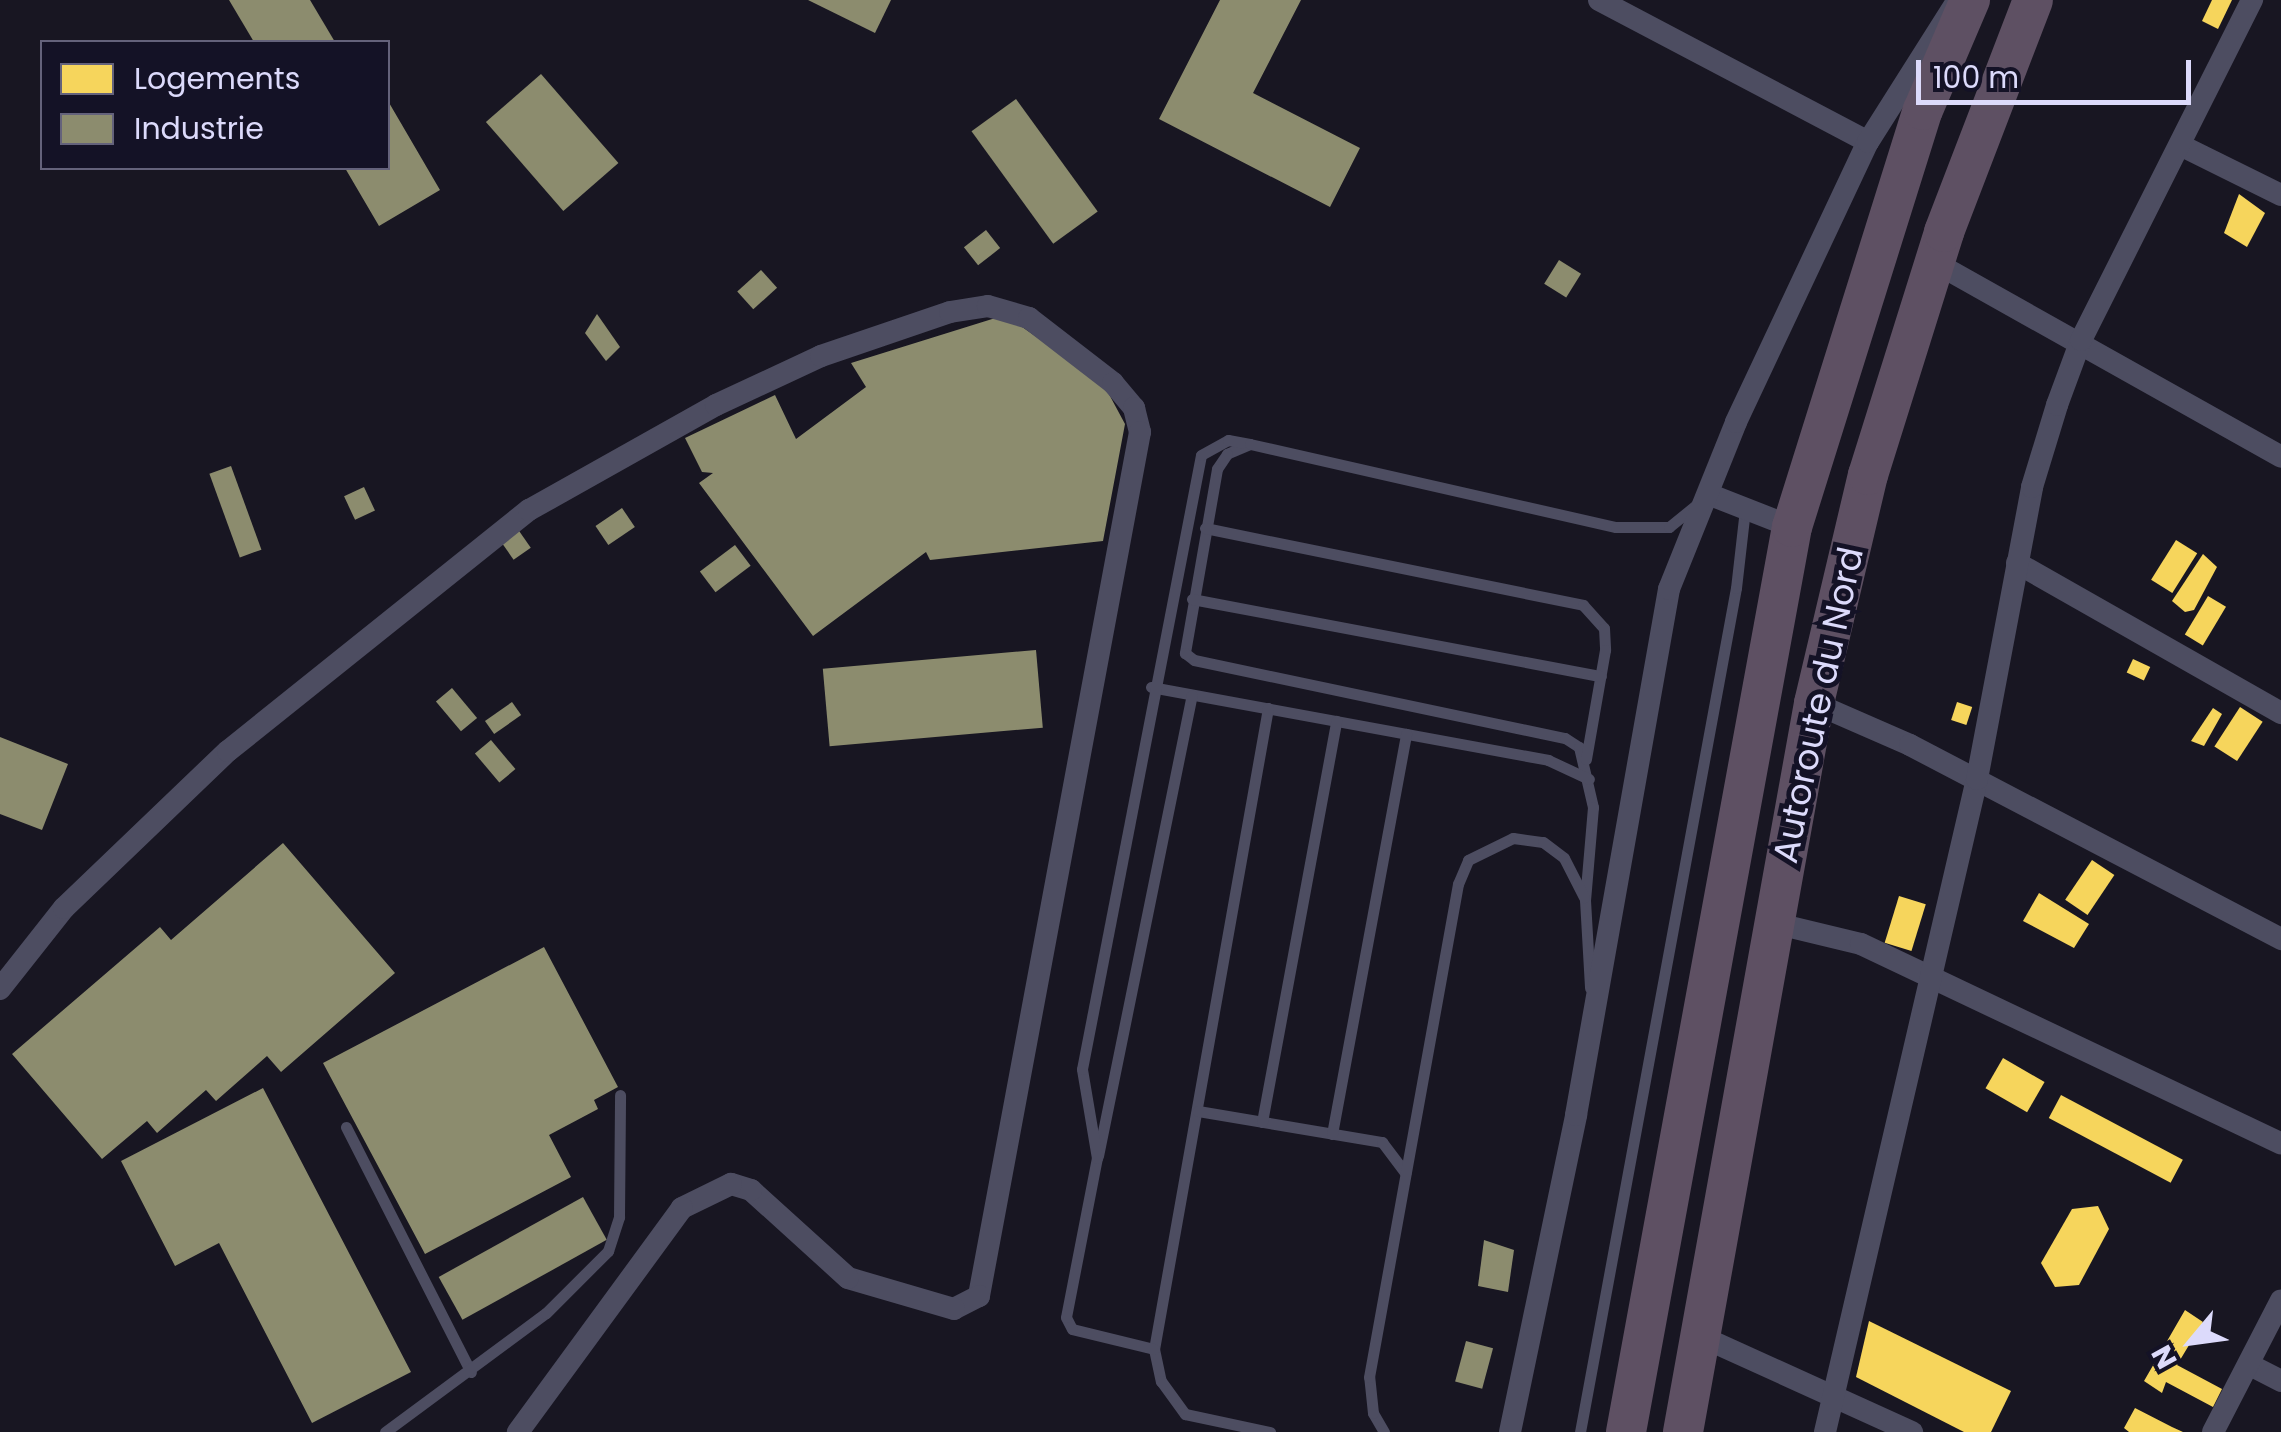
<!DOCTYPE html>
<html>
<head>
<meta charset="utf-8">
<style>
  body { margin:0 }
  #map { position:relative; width:2281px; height:1432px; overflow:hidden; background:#181622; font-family:Poppins,sans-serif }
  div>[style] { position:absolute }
  .homes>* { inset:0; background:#f6d55c; transform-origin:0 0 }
  .industry>* { inset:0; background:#8c8c6e; transform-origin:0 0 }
  .service>* { height:11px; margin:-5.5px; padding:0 5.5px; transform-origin:5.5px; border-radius:5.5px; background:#4d4d61 }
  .minor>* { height:22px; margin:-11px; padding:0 11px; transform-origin:11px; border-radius:11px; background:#4d4d61 }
  .motorway>* { height:40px; margin:-20px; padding:0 20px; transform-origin:20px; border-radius:20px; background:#5e5063 }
  span { translate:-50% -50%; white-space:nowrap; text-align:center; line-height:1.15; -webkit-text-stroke:10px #141226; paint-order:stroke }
  .street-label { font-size:35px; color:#dcdafb }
  .legend { position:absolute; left:40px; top:40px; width:350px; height:130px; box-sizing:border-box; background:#141226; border:2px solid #64627b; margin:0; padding:12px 18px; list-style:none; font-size:30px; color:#dcdafb }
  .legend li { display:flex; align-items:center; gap:20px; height:50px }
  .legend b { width:50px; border:2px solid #64627b }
  .north { position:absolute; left:2141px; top:1292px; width:100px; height:100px; -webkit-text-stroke:8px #141226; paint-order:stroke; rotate:241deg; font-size:28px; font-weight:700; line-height:40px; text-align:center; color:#dcdafb }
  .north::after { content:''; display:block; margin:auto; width:35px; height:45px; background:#dcdafb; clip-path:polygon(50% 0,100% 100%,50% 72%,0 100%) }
  .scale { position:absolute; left:1916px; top:60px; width:275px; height:45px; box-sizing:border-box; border:5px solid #dcdafb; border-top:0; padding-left:12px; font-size:30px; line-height:35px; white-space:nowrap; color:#dcdafb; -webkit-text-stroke:8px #141226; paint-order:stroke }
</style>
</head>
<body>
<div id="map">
  <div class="homes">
    <i style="clip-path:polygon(2212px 0,2232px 0,2218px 29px,2202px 21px)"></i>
    <i style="clip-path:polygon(2239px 194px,2265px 213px,2247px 247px,2224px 233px)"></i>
    <i style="left:2176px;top:540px;width:25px;height:47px;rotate:32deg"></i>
    <i style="clip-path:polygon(2203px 554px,2217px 567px,2194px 610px,2185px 612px,2172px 601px)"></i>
    <i style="left:2208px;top:596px;width:21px;height:45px;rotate:31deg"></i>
    <i style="left:2133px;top:659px;width:19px;height:15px;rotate:25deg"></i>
    <i style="left:1957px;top:702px;width:16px;height:19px;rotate:18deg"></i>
    <i style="left:2240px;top:707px;width:27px;height:47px;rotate:33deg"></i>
    <i style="clip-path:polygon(2213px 708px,2222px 714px,2204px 746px,2191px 741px)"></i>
    <i style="left:2092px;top:860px;width:27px;height:48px;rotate:34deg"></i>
    <i style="clip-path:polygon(2039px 893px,2089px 924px,2074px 948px,2023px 921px)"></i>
    <i style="left:1899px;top:896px;width:28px;height:49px;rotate:17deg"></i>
    <i style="left:2003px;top:1058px;width:48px;height:35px;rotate:30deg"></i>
    <i style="left:2061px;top:1095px;width:138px;height:26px;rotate:28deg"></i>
    <i style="clip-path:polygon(2098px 1206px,2109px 1229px,2079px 1285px,2055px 1287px,2041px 1263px,2072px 1209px)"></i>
    <i style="clip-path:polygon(2185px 1310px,2203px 1322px,2177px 1365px,2222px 1389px,2213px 1407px,2166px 1382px,2162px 1393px,2144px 1381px)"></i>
    <i style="clip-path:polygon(1869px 1321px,2011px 1391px,1991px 1432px,1964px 1432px,1856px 1377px)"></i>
    <i style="clip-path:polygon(2135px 1408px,2172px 1427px,2183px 1432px,2129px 1432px,2124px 1428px)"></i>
  </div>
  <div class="industry">
    <i style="clip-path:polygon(229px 0,310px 0,335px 42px,254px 42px)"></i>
    <i style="clip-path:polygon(808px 0,891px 0,875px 33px)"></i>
    <i style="clip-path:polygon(1220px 0,1301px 0,1253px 93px,1360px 148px,1330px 207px,1159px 119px)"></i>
    <i style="left:541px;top:74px;width:118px;height:73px;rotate:49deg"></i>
    <i style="left:1016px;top:99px;width:139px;height:55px;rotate:54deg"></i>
    <i style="clip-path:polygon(388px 101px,440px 190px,379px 226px,345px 168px,388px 168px)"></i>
    <i style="left:986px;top:230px;width:23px;height:28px;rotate:52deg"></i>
    <i style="left:1559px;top:260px;width:26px;height:28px;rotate:32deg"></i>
    <i style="left:761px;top:270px;width:24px;height:32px;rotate:48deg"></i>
    <i style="clip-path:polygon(597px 314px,620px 347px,606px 361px,585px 333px)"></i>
    <i style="clip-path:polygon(1005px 315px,1103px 383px,1125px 424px,1103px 541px,930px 560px,926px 552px,813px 636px,699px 483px,713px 473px,702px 472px,685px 438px,775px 395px,796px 439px,866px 387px,851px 363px)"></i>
    <i style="left:231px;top:466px;width:89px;height:23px;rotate:70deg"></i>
    <i style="left:364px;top:487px;width:26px;height:22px;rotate:65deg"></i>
    <i style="left:622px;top:508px;width:23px;height:32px;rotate:56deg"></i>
    <i style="left:517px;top:528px;width:24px;height:21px;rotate:55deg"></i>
    <i style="left:735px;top:545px;width:26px;height:44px;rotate:53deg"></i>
    <i style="left:1036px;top:650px;width:78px;height:214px;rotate:85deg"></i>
    <i style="left:452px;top:688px;width:39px;height:21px;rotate:50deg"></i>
    <i style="left:512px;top:702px;width:16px;height:33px;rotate:55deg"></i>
    <i style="clip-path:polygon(0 737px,68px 764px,42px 830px,0 814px)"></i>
    <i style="left:491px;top:740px;width:38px;height:21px;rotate:50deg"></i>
    <i style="clip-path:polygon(283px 843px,395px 973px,281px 1072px,267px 1056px,216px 1101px,206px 1090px,157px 1133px,147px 1121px,102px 1159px,12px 1054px,160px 927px,171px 940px)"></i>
    <i style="clip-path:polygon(544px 947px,618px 1087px,594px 1100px,598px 1109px,549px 1135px,571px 1177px,425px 1254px,323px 1063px)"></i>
    <i style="clip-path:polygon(263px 1088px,411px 1372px,312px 1423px,219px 1243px,175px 1266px,121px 1161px)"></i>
    <i style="left:583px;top:1197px;width:49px;height:165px;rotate:61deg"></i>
    <i style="clip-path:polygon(1484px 1240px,1514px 1250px,1508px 1292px,1478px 1286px)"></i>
    <i style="left:1466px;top:1341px;width:28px;height:42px;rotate:15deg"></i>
  </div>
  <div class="service">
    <i style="left:1250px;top:444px;width:25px;rotate:157deg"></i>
    <i style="left:1227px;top:454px;width:18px;rotate:124deg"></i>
    <i style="left:1217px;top:469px;width:187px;rotate:99.9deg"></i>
    <i style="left:1185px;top:653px;width:11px;rotate:38deg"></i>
    <i style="left:1194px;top:660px;width:379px;rotate:11.9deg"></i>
    <i style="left:1565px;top:738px;width:17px;rotate:33deg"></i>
    <i style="left:1579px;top:747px;width:62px;rotate:76.9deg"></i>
    <i style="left:1593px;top:807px;width:93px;rotate:94.9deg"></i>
    <i style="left:1585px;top:900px;width:88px;rotate:86.7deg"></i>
    <i style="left:1205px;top:528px;width:386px;rotate:11.5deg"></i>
    <i style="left:1583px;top:605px;width:31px;rotate:48deg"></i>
    <i style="left:1604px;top:628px;width:22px;rotate:87deg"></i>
    <i style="left:1605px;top:650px;width:111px;rotate:99.9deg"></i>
    <i style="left:1192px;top:599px;width:416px;rotate:10.7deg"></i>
    <i style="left:1151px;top:687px;width:404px;rotate:10.4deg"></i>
    <i style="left:1548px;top:760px;width:45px;rotate:24.9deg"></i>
    <i style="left:1268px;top:708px;width:651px;rotate:100.08deg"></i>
    <i style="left:1154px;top:1349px;width:33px;rotate:78deg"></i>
    <i style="left:1161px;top:1381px;width:41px;rotate:54deg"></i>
    <i style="left:1185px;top:1414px;width:87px;rotate:12deg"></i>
    <i style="left:1198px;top:1111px;width:187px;rotate:9.6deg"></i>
    <i style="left:1382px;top:1142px;width:39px;rotate:53deg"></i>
    <i style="left:1262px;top:1122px;width:408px;rotate:-79.5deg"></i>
    <i style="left:346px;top:1127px;width:275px;rotate:63deg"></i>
    <i style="left:1332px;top:1134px;width:407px;rotate:-79.5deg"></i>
    <i style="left:1098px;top:1156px;width:470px;rotate:-78.5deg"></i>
    <i style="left:1154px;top:1349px;width:84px;rotate:-166.3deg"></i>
    <i style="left:1072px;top:1329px;width:13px;rotate:-117deg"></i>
    <i style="left:1066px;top:1317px;width:162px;rotate:-79deg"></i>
    <i style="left:1097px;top:1158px;width:90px;rotate:-99.6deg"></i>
    <i style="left:1082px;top:1069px;width:625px;rotate:-79.03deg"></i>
    <i style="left:1201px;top:455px;width:31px;rotate:-29deg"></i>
    <i style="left:1228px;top:440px;width:22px;rotate:10deg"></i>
    <i style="left:1250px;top:444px;width:375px;rotate:12.8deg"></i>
    <i style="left:1616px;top:527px;width:53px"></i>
    <i style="left:1669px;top:527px;width:36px;rotate:-39deg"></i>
    <i style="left:385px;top:1432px;width:200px;rotate:-36.5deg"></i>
    <i style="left:546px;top:1313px;width:88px;rotate:-45deg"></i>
    <i style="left:608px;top:1251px;width:36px;rotate:-72deg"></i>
    <i style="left:619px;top:1217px;width:122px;rotate:-89.5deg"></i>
    <i style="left:1384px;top:1432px;width:22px;rotate:-120deg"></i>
    <i style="left:1373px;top:1413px;width:36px;rotate:-96deg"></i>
    <i style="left:1369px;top:1377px;width:501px;rotate:-79.77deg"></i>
    <i style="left:1458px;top:884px;width:26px;rotate:-67deg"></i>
    <i style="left:1468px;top:860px;width:50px;rotate:-26.1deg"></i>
    <i style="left:1513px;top:838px;width:30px;rotate:8deg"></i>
    <i style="left:1543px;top:842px;width:26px;rotate:37deg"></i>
    <i style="left:1564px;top:858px;width:44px;rotate:62.9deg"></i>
    <i style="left:1580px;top:1432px;width:858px;rotate:-79.53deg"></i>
    <i style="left:1736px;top:588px;width:80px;rotate:-83.5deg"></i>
  </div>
  <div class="minor">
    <i style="left:1599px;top:0;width:304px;rotate:27.8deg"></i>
    <i style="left:2180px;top:145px;width:113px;rotate:26.3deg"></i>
    <i style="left:1934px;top:262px;width:398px;rotate:29.3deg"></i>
    <i style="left:1708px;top:494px;width:90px;rotate:21.4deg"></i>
    <i style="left:2017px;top:563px;width:304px;rotate:29.6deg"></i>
    <i style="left:1814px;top:703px;width:105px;rotate:23.6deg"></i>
    <i style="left:1910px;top:745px;width:419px;rotate:27.6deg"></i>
    <i style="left:1774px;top:923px;width:89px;rotate:13.6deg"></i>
    <i style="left:1861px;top:944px;width:465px;rotate:25.4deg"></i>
    <i style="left:0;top:989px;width:103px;rotate:-51.7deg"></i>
    <i style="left:64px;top:908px;width:227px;rotate:-43.8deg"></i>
    <i style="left:228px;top:751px;width:386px;rotate:-38.7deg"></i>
    <i style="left:529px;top:510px;width:214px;rotate:-29.3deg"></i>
    <i style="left:716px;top:405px;width:116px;rotate:-25deg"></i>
    <i style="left:821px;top:356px;width:136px;rotate:-18.8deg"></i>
    <i style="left:950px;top:312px;width:38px;rotate:-9deg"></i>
    <i style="left:988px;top:306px;width:43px;rotate:16.3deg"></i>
    <i style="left:1029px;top:318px;width:106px;rotate:37.7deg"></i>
    <i style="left:1113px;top:383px;width:33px;rotate:50deg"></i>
    <i style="left:1134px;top:408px;width:25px;rotate:76deg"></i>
    <i style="left:1140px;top:432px;width:879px;rotate:100.56deg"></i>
    <i style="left:979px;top:1296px;width:28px;rotate:153deg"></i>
    <i style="left:954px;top:1309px;width:110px;rotate:-163.7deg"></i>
    <i style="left:848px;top:1278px;width:131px;rotate:-137.8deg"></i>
    <i style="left:751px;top:1190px;width:21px;rotate:-163deg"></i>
    <i style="left:731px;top:1184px;width:55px;rotate:153.9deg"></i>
    <i style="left:682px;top:1208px;width:278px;rotate:126.2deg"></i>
    <i style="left:1700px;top:1336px;width:233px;rotate:24.4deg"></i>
    <i style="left:2250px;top:1365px;width:35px;rotate:27deg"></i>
    <i style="left:1510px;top:1432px;width:324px;rotate:-78.2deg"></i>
    <i style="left:1576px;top:1115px;width:534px;rotate:-79.97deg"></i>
    <i style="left:1669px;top:589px;width:180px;rotate:-68.1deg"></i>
    <i style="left:1736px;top:422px;width:310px;rotate:-64.8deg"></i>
    <i style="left:1868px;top:142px;width:165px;rotate:-57.7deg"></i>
    <i style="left:1825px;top:1432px;width:670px;rotate:-76.9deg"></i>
    <i style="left:1977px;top:779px;width:297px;rotate:-79.3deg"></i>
    <i style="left:2032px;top:487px;width:86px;rotate:-73deg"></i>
    <i style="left:2057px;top:405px;width:69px;rotate:-69.7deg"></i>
    <i style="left:2081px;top:340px;width:381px;rotate:-63.3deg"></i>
    <i style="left:2213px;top:1432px;width:148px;rotate:-62.7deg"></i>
  </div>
  <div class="motorway">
    <i style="left:1626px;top:1432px;width:920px;rotate:-79.61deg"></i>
    <i style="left:1792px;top:527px;width:437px;rotate:-72.6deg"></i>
    <i style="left:1923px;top:110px;width:120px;rotate:-66.9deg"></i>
    <i style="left:1683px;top:1432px;width:741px;rotate:-79.81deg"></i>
    <i style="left:1814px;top:703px;width:234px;rotate:-76.7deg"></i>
    <i style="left:1868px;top:475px;width:255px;rotate:-72.6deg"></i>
    <i style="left:1944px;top:232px;width:248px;rotate:-69deg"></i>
  </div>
  <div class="street-label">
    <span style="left:1818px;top:705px;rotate:-78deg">Autoroute du Nord</span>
  </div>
  <ul class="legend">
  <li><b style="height:28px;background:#f6d55c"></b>Logements</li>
  <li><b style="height:28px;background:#8c8c6e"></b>Industrie</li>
  </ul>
  <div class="north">N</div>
  <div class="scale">100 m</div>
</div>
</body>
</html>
